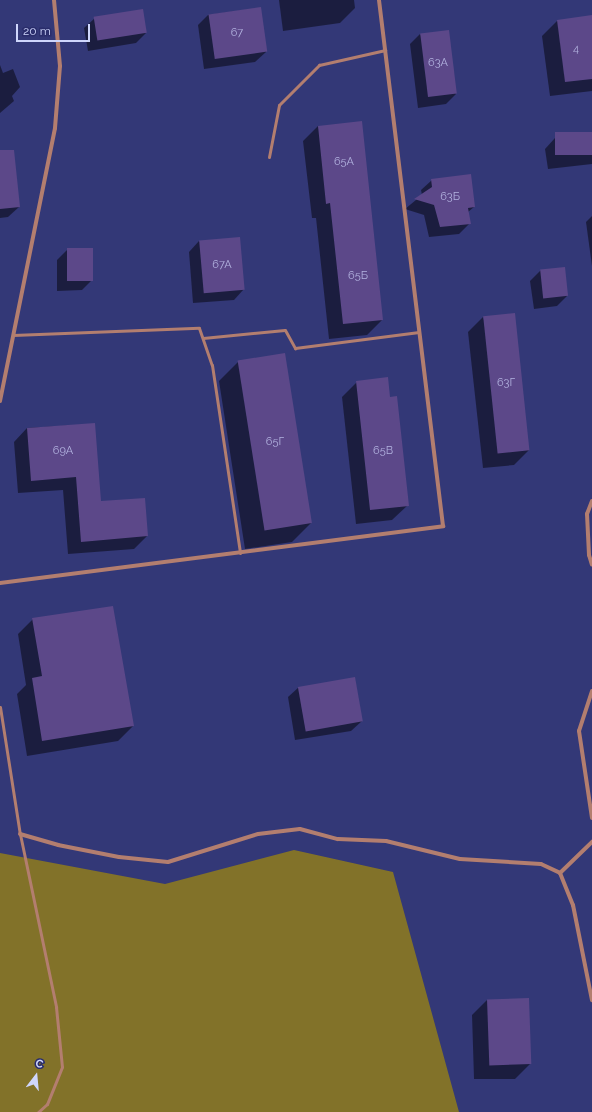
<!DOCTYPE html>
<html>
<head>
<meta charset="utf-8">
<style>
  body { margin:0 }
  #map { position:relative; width:592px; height:1112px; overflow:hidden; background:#333877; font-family:Raleway,sans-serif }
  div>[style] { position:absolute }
  .forest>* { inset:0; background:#827229 }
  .shadow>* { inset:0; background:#0007 }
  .building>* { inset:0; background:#5c4889; transform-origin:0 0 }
  .lane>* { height:3px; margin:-1.5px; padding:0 1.5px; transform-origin:1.5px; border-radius:1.5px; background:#b37e6f }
  .street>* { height:4px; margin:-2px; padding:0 2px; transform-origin:2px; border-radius:2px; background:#b37e6f }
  span { translate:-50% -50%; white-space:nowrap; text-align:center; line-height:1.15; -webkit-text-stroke:4px #2a2d6b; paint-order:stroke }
  .number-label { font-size:11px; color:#b2b2df }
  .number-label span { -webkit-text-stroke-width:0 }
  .north { position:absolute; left:16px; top:1056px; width:40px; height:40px; -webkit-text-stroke:3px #2a2d6b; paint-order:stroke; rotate:16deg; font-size:11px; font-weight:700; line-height:16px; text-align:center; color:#cfd6fc }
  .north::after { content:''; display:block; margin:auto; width:14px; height:18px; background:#cfd6fc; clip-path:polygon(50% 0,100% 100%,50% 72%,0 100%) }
  .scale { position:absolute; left:16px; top:24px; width:74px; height:18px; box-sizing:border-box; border:2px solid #cfd6fc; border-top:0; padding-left:5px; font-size:12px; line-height:14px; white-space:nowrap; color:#cfd6fc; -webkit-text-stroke:3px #2a2d6b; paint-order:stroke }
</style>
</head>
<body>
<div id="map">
  <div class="forest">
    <i style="clip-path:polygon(294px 850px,393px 872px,459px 1112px,0 1112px,0 853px,165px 884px)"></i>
  </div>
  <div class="shadow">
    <i style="clip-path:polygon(279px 0,354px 0,355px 8px,340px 23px,283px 31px)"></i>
    <i style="clip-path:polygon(260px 8px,266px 52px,255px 62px,204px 69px,198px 25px,208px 15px)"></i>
    <i style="clip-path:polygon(592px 16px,592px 91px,550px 96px,542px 36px,557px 21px)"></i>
    <i style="clip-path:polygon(95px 18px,146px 33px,136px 43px,88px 51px,84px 28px)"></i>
    <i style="clip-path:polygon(420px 34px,456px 94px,446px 104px,418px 108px,410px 44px)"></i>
    <i style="clip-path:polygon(0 65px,3px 73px,13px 69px,20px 87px,12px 96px,14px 101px,0 113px)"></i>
    <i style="clip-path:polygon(318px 126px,382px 320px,367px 335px,329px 339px,316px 218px,312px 218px,303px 141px)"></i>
    <i style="clip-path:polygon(592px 133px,592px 164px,548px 169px,545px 149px,555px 138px)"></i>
    <i style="clip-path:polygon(0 160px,19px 207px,8px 217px,0 218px)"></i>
    <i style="clip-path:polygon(432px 180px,474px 207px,468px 212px,470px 223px,459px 234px,429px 237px,424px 215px,405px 209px,422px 195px,421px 190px)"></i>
    <i style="clip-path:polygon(592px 216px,592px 266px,586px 222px)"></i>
    <i style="clip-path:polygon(199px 241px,244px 289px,234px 300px,193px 303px,189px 252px)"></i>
    <i style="clip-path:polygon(68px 249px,92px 280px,82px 290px,57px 291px,57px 260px)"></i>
    <i style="clip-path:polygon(541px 270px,567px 296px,557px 306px,534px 309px,530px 281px)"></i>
    <i style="clip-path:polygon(483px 317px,529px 450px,514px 465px,483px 468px,468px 332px)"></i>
    <i style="clip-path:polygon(284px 355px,311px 523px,292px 542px,245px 549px,219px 381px,238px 362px)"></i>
    <i style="clip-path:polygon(357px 382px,408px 505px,392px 520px,356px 524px,342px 397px)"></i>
    <i style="clip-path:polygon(94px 424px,100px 502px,147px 536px,134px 549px,68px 554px,63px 490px,18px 493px,14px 442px,27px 428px)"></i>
    <i style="clip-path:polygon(33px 619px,133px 726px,118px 741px,27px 756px,17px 694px,26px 685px,18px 634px)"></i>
    <i style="clip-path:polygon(299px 687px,362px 721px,351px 731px,295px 740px,288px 697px)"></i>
    <i style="clip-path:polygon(487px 1000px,530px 1064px,515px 1079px,474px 1079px,472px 1015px)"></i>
  </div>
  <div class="building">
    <i style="left:261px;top:7px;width:45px;height:53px;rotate:82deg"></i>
    <i style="left:143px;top:9px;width:24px;height:50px;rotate:81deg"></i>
    <i style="clip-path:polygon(592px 15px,592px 79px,565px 82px,557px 20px)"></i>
    <i style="left:449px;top:30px;width:64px;height:29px;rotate:83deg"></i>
    <i style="clip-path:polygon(362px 121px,383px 320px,343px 324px,330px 203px,326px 204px,318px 126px)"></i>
    <i style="left:592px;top:132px;width:23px;height:37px;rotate:90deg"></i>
    <i style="clip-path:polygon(0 150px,14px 150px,20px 207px,0 209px)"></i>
    <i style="clip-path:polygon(471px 174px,475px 207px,468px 208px,471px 224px,440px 227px,434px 205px,414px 199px,432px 187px,431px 179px)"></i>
    <i style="left:240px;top:237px;width:53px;height:41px;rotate:85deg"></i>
    <i style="left:67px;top:248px;width:26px;height:33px"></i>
    <i style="left:565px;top:267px;width:29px;height:25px;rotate:84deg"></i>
    <i style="left:515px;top:313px;width:138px;height:32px;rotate:84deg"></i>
    <i style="left:285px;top:353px;width:172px;height:48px;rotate:81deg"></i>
    <i style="clip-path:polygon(388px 377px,390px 397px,397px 396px,409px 506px,370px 510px,356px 381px)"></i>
    <i style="clip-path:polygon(95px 423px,101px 501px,145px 498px,148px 536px,81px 542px,76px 477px,31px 481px,27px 428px)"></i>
    <i style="clip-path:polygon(113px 606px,134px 726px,42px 741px,32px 678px,42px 676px,32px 618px)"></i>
    <i style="left:355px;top:677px;width:45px;height:58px;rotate:80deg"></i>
    <i style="left:529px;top:998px;width:66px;height:42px;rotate:88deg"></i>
  </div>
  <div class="lane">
    <i style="left:269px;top:157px;width:53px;rotate:-79.1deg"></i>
    <i style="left:279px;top:105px;width:57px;rotate:-45deg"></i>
    <i style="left:319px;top:65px;width:68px;rotate:-12.8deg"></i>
    <i style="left:13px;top:335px;width:186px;rotate:-2.2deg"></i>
    <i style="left:199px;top:328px;width:39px;rotate:71deg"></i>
    <i style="left:212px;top:365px;width:190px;rotate:81.5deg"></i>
    <i style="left:203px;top:338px;width:82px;rotate:-5.6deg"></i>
    <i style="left:285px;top:330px;width:21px;rotate:61deg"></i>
    <i style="left:295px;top:348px;width:125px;rotate:-7.4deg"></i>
    <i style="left:0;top:707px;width:129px;rotate:81.1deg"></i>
    <i style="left:20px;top:834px;width:177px;rotate:78.2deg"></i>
    <i style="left:56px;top:1007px;width:60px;rotate:84.3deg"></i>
    <i style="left:62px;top:1067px;width:40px;rotate:112deg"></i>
    <i style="left:47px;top:1104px;width:12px;rotate:138deg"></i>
  </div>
  <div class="street">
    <i style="left:0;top:401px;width:278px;rotate:-78.6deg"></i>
    <i style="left:55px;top:128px;width:62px;rotate:-85.4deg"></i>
    <i style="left:60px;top:66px;width:66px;rotate:-95.2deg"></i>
    <i style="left:592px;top:501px;width:14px;rotate:111deg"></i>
    <i style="left:587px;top:514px;width:41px;rotate:87.2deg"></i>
    <i style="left:589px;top:555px;width:10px;rotate:73deg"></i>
    <i style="left:0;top:583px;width:447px;rotate:-7.3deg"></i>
    <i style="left:443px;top:526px;width:530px;rotate:-96.94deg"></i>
    <i style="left:592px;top:691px;width:42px;rotate:108deg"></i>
    <i style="left:579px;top:731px;width:88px;rotate:81.5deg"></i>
    <i style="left:20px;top:834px;width:40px;rotate:16deg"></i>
    <i style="left:58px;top:845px;width:62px;rotate:11.1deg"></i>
    <i style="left:119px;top:857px;width:49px;rotate:5.8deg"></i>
    <i style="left:168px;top:862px;width:94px;rotate:-17.3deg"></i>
    <i style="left:258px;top:834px;width:42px;rotate:-6.8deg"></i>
    <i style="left:300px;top:829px;width:39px;rotate:15deg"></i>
    <i style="left:338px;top:839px;width:48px;rotate:2.4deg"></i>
    <i style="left:386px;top:841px;width:76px;rotate:13.7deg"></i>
    <i style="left:460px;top:859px;width:81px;rotate:3.5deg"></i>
    <i style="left:541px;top:864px;width:21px;rotate:25deg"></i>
    <i style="left:560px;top:873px;width:35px;rotate:68deg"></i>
    <i style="left:573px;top:905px;width:97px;rotate:78.7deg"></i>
    <i style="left:560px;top:873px;width:45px;rotate:-44.1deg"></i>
  </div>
  <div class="number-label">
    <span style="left:237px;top:33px">67</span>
    <span style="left:576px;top:49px">4</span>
    <span style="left:438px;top:63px">63А</span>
    <span style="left:344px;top:162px">65А</span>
    <span style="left:450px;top:197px">63Б</span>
    <span style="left:222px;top:265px">67А</span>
    <span style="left:358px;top:276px">65Б</span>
    <span style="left:506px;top:383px">63Г</span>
    <span style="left:275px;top:442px">65Г</span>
    <span style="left:63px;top:451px">69А</span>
    <span style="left:383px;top:451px">65В</span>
  </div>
  <div class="north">С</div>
  <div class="scale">20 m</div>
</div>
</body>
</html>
